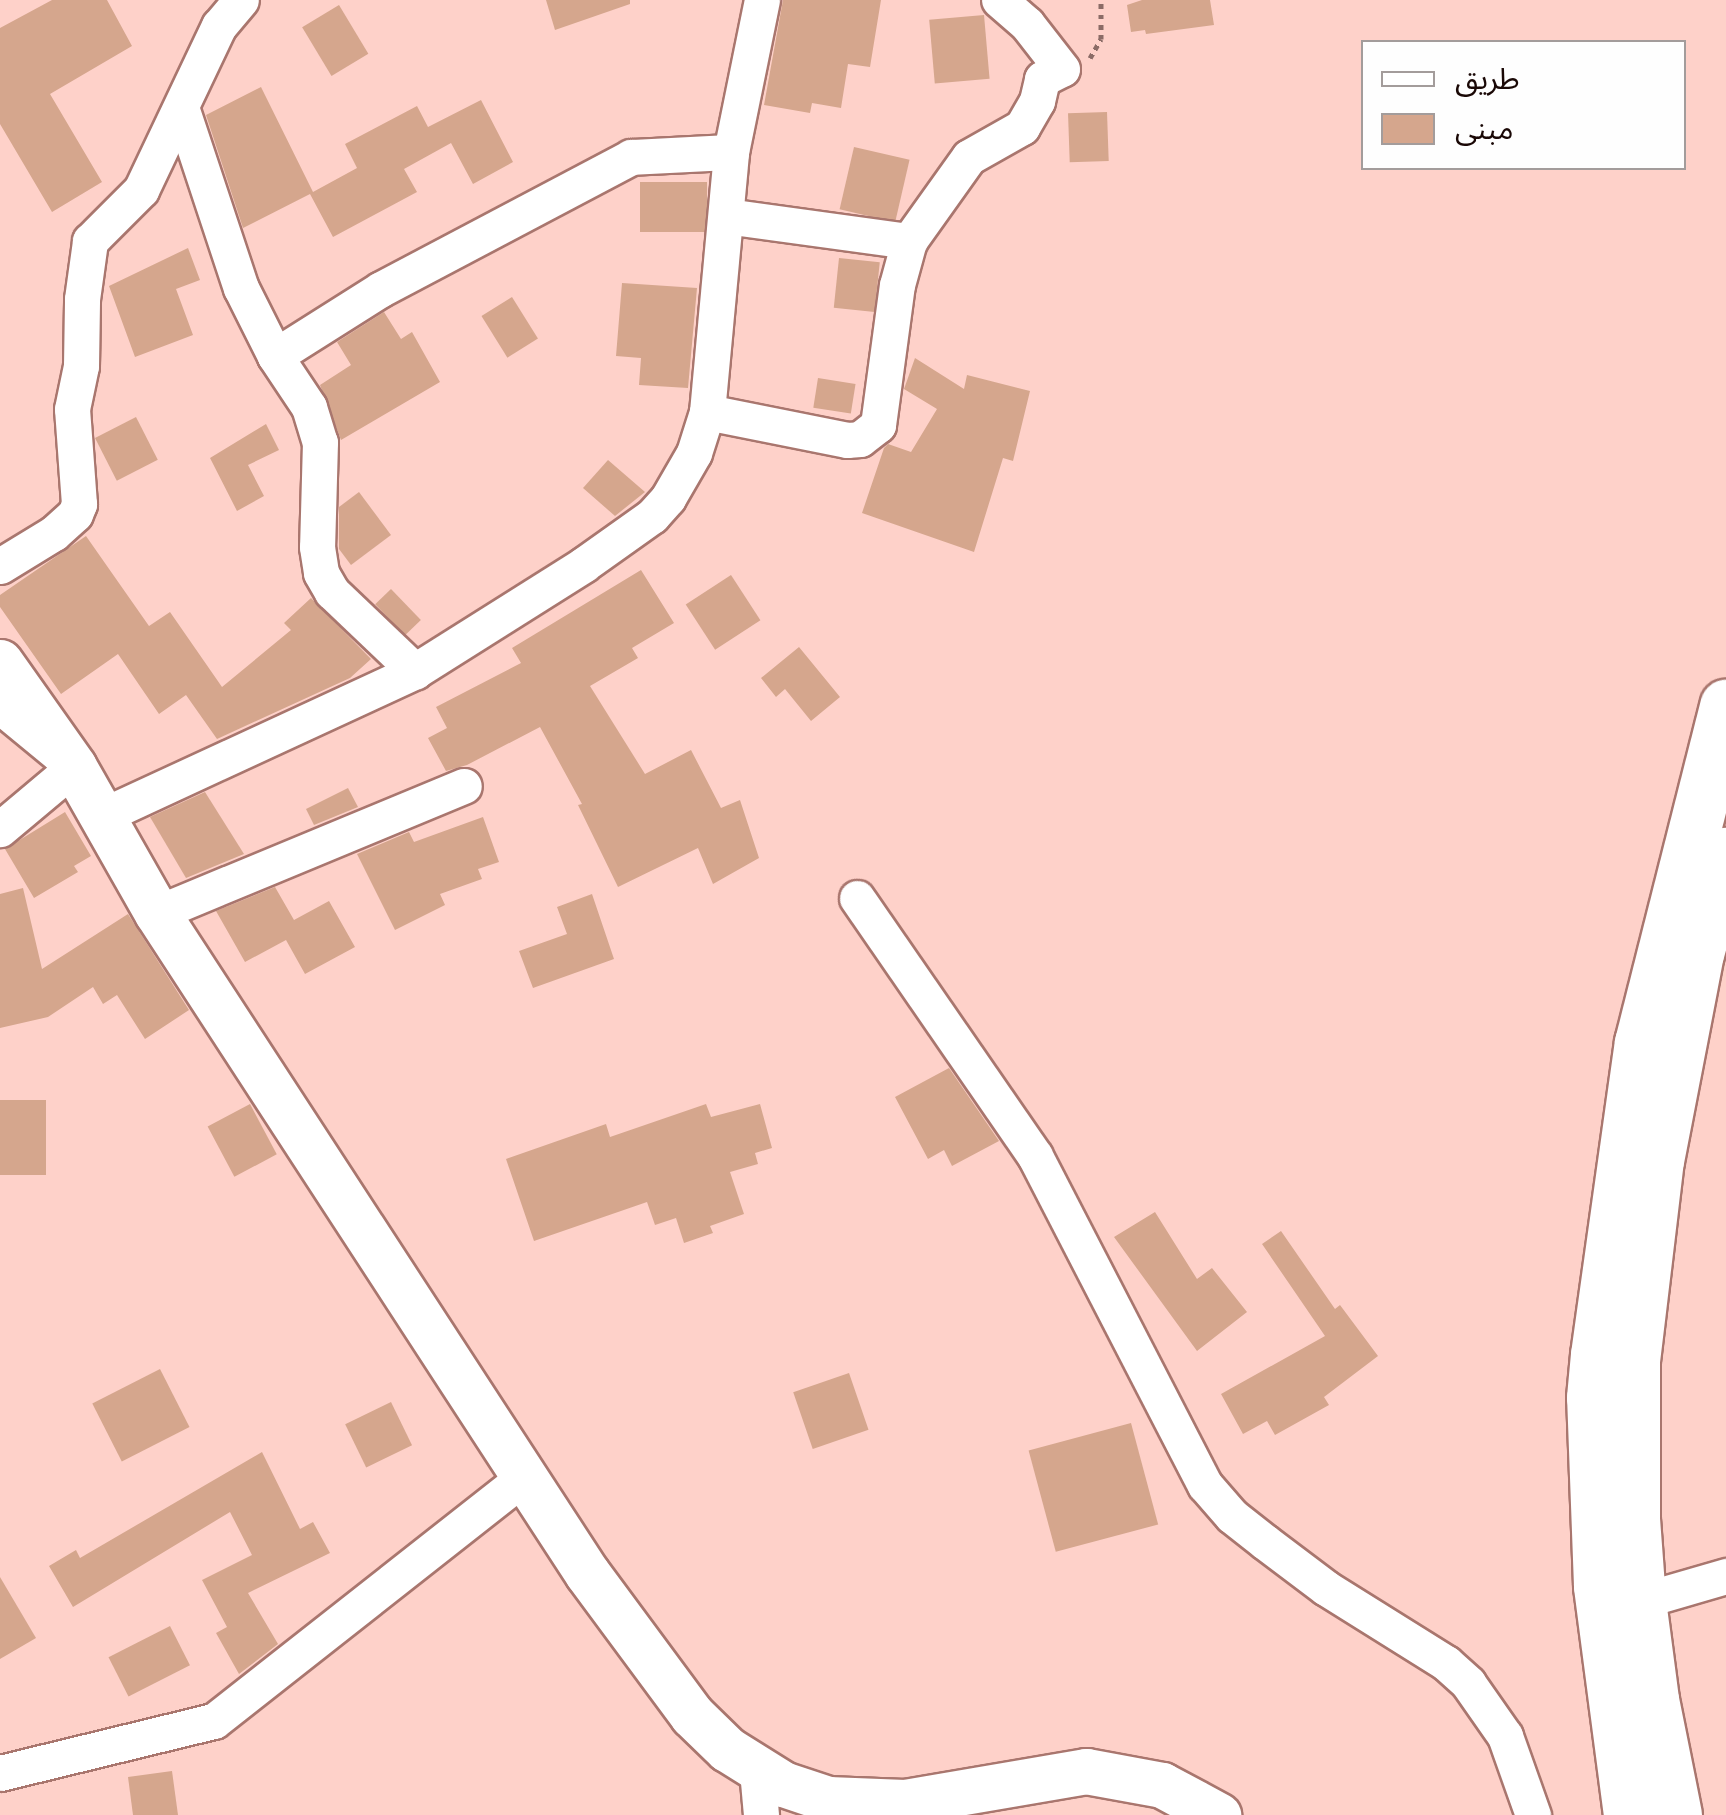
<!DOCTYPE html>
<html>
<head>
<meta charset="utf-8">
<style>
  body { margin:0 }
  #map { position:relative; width:1726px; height:1815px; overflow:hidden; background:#fed1c9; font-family:Signika,"Noto Sans Arabic",sans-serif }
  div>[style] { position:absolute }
  .building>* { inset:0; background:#d5a68d; transform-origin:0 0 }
  .path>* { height:5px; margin-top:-2.5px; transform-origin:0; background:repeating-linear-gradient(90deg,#8b6b66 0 5px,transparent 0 10px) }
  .roads { filter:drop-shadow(2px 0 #a9766e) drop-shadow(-2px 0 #a9766e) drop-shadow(0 2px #a9766e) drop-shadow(0 -2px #a9766e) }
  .minor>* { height:35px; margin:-17.5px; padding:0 17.5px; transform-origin:17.5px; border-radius:17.5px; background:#fff }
  .major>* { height:45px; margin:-22.5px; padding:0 22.5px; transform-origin:22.5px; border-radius:22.5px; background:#fff }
  .highway>* { height:52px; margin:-26px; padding:0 26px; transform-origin:26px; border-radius:26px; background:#fff }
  span { translate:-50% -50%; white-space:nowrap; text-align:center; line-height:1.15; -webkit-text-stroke:8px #fefefe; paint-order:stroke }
  .legend { position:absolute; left:1361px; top:40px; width:325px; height:130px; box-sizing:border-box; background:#fefefe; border:2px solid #a39c9b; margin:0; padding:12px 18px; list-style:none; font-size:30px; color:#1a0806 }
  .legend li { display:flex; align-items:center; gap:20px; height:50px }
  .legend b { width:50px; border:2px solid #a39c9b }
</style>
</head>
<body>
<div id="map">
  <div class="building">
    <i style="clip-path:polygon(52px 0,107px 0,132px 46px,50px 94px,102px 182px,52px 212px,0 124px,0 28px)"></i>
    <i style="clip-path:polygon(546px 0,630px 0,630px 4px,555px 30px)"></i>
    <i style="clip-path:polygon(783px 0,881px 0,870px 67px,848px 64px,841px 108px,812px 103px,810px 113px,764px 105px)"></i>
    <i style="clip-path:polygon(1142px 0,1210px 0,1214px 25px,1146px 34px,1145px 30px,1131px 32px,1127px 5px)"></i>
    <i style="left:339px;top:5px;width:57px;height:43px;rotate:59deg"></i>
    <i style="left:984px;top:15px;width:64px;height:55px;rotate:85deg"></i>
    <i style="clip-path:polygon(261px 87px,313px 192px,357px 168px,345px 144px,417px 106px,428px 127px,481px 100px,513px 162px,473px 184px,451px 143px,404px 169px,417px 192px,333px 237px,310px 194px,243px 228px,206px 115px)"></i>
    <i style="left:1107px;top:112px;width:49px;height:39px;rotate:88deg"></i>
    <i style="left:854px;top:147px;width:57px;height:64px;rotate:13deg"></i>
    <i style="left:640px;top:182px;width:67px;height:50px"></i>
    <i style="clip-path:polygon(188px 248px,200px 280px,176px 289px,193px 335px,135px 357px,109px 286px)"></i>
    <i style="left:839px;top:258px;width:41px;height:50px;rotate:6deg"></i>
    <i style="clip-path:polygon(622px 283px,697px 288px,688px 388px,639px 385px,641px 358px,616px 356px)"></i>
    <i style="left:512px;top:297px;width:49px;height:36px;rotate:58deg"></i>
    <i style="clip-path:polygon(384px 312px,401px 339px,412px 332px,440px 382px,341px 440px,320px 385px,351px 365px,337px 342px)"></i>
    <i style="clip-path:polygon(915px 358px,964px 389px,967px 375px,1030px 391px,1013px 461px,1003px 458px,974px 552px,862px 513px,884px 448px,888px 444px,911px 452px,937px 409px,904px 389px)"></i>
    <i style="left:818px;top:378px;width:38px;height:30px;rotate:9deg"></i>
    <i style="left:136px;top:417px;width:48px;height:46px;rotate:63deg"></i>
    <i style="clip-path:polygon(266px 424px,279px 450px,248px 465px,264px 496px,237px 511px,210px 458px)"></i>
    <i style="clip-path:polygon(608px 460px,645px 492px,615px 516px,583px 488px)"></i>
    <i style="clip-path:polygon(359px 492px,391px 535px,351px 565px,339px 549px,339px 507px)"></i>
    <i style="clip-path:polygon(86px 536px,149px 626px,170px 612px,222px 687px,291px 630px,284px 623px,311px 598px,371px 659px,350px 678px,217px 739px,186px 695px,159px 714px,118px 654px,61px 694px,0 607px,0 595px)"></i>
    <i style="clip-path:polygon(641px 570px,674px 623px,632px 648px,638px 658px,590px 686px,645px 774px,691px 750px,721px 808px,740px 800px,759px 858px,713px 884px,698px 848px,618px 887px,578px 805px,582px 804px,540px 727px,467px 765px,446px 771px,428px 738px,447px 728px,436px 707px,521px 663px,512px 648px)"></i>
    <i style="left:731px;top:575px;width:54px;height:54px;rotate:57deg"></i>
    <i style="left:391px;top:589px;width:43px;height:22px;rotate:46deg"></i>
    <i style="clip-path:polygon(799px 647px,840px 697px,811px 721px,785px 689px,776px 697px,761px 678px)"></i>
    <i style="clip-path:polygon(348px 788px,358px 807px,314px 825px,306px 809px)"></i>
    <i style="clip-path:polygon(205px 792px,244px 854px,186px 878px,150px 817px)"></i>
    <i style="clip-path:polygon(65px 812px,91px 856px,74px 866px,78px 872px,34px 898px,5px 849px)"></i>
    <i style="clip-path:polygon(483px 817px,499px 862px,478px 869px,482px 879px,440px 894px,445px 905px,395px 930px,357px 854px,409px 832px,414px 842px)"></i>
    <i style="clip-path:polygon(275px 887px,294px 920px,329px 901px,355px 947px,305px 974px,286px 940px,245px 962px,216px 911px)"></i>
    <i style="clip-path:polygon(23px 888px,42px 969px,128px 914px,189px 1010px,145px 1039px,117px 995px,103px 1004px,93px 987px,48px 1017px,0 1028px,0 894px)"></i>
    <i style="clip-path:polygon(592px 894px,614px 959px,533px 988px,519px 951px,567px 934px,557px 907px)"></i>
    <i style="clip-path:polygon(949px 1068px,999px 1141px,952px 1166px,944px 1150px,928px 1159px,895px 1097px)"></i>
    <i style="left:0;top:1100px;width:46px;height:75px"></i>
    <i style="left:250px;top:1104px;width:57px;height:48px;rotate:62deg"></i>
    <i style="clip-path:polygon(706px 1104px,711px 1117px,760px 1104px,772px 1148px,755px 1153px,758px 1164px,730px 1172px,744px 1214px,710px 1226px,713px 1233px,684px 1243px,676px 1218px,655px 1225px,647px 1202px,534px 1241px,506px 1159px,606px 1124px,610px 1137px)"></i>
    <i style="clip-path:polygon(1155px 1212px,1197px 1279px,1212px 1268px,1247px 1312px,1197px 1351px,1114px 1237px)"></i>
    <i style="clip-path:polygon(1281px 1231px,1335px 1309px,1340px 1305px,1378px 1356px,1324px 1397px,1329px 1405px,1275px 1435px,1267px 1421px,1243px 1434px,1221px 1394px,1325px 1336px,1262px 1244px)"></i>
    <i style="left:160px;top:1369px;width:65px;height:76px;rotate:63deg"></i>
    <i style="left:849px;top:1373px;width:60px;height:59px;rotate:71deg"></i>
    <i style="left:391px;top:1402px;width:48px;height:51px;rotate:64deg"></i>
    <i style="left:1131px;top:1423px;width:105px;height:106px;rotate:75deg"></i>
    <i style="clip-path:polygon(262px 1452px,300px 1529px,313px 1522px,330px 1553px,248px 1593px,278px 1644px,239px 1674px,216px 1633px,227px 1627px,202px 1580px,252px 1555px,230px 1512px,73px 1607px,49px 1566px,76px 1550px,80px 1558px)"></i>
    <i style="clip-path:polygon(0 1577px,36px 1638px,0 1659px)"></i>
    <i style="left:170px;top:1626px;width:44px;height:69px;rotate:63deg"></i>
    <i style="clip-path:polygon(172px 1771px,178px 1815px,133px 1815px,128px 1777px)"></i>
  </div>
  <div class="path">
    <i style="left:1090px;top:58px;width:22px;rotate:-60deg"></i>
    <i style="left:1101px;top:39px;width:39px;rotate:-90deg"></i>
  </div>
  <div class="roads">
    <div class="minor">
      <i style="left:181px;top:107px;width:191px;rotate:71.7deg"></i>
      <i style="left:241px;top:288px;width:76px;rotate:63.4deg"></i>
      <i style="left:275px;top:356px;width:61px;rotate:56.3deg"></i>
      <i style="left:309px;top:407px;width:37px;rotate:73deg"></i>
      <i style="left:320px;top:442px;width:105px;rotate:91.6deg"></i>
      <i style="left:317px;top:547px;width:26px;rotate:81deg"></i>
      <i style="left:321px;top:573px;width:22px;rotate:60deg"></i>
      <i style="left:332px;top:592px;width:115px;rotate:43.6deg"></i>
      <i style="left:726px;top:216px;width:185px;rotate:7.8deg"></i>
      <i style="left:275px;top:356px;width:125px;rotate:-32.3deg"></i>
      <i style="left:381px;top:289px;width:283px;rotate:-27.8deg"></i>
      <i style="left:631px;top:157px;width:100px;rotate:-2.9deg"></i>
      <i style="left:707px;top:412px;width:143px;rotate:11.3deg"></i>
      <i style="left:847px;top:440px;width:13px;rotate:-4deg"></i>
      <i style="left:860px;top:439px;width:23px;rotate:-38deg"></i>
      <i style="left:878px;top:425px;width:141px;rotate:-82.3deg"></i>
      <i style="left:897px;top:285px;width:46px;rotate:-74.7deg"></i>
      <i style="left:909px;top:241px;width:103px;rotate:-54.5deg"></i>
      <i style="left:969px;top:157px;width:61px;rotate:-29.5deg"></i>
      <i style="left:1022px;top:127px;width:30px;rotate:-60deg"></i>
      <i style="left:1037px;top:101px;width:23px;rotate:-77deg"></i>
      <i style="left:1042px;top:79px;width:22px;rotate:-27deg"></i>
      <i style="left:1062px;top:69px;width:57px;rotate:-127.9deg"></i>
      <i style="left:1027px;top:24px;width:37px;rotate:-139deg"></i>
      <i style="left:0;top:566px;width:63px;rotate:-31.4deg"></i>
      <i style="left:54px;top:533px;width:28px;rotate:-42deg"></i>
      <i style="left:75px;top:514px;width:11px;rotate:-68deg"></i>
      <i style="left:79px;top:504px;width:95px;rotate:-94.2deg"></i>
      <i style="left:72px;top:409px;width:44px;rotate:-78.2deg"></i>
      <i style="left:81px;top:366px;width:67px;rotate:-89.1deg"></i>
      <i style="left:82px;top:299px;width:59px;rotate:-82.1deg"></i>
      <i style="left:90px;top:241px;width:72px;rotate:-45deg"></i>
      <i style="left:141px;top:190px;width:182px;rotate:-64.6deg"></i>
      <i style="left:219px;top:26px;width:34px;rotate:-50deg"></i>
      <i style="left:0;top:706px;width:96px;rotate:39.5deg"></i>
      <i style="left:74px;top:767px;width:97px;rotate:140deg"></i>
      <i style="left:104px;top:815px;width:343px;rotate:-24.8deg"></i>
      <i style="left:415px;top:671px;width:199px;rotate:-32.2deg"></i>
      <i style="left:583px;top:565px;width:85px;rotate:-35.4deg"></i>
      <i style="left:652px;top:516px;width:24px;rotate:-48deg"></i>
      <i style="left:668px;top:498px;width:52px;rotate:-60deg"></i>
      <i style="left:694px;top:453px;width:43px;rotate:-72.4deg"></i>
      <i style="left:707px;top:412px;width:261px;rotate:-84.7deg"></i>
      <i style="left:731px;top:152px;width:155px;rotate:-78.5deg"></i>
      <i style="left:857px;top:898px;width:313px;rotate:55.4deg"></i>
      <i style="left:1035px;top:1156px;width:370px;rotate:62.7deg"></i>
      <i style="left:1205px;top:1485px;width:41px;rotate:48.9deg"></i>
      <i style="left:1232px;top:1516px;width:42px;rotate:38.2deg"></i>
      <i style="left:1265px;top:1542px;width:76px;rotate:37deg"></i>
      <i style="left:1326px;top:1588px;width:142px;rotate:32deg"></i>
      <i style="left:1446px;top:1663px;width:30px;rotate:42deg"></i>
      <i style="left:1468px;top:1683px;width:65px;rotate:55.1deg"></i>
      <i style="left:1505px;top:1736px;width:84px;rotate:70.5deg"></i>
      <i style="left:157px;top:913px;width:332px;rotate:-22.5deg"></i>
      <i style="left:1640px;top:1601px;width:90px;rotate:-16.2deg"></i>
      <i style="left:757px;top:1770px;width:45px;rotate:84.9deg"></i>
      <i style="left:0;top:1773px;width:220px;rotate:-13.7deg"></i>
      <i style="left:214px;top:1721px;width:393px;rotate:-38.2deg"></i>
    </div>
    <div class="major">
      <i style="left:0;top:662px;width:128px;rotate:54.8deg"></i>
      <i style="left:74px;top:767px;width:168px;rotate:60.4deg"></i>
      <i style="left:157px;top:913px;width:788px;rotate:56.92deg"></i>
      <i style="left:587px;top:1573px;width:177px;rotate:53.5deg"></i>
      <i style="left:692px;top:1715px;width:49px;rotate:44.2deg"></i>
      <i style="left:727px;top:1749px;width:66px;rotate:32deg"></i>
      <i style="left:783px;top:1784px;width:47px;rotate:18.4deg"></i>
      <i style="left:828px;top:1799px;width:77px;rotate:2.2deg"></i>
      <i style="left:905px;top:1802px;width:184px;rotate:-9.7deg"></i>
      <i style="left:1086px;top:1771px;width:77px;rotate:10.4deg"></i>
      <i style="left:1162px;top:1785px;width:64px;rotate:28.2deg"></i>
    </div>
    <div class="highway">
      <i style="left:1630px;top:1815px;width:231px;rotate:-97.5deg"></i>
      <i style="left:1600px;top:1586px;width:188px;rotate:-92.1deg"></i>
      <i style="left:1593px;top:1398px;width:43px;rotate:-84.7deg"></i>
      <i style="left:1597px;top:1355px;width:315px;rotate:-82deg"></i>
      <i style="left:1641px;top:1043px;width:348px;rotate:-75.8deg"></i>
      <i style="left:1676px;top:1815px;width:117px;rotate:-101.3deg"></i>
      <i style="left:1653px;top:1700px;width:100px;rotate:-97.5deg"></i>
      <i style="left:1640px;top:1601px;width:81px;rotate:-94.2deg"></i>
      <i style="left:1634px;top:1520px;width:159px;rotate:-90deg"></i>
      <i style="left:1634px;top:1361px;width:201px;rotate:-83.2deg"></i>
      <i style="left:1658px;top:1161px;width:211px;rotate:-79.1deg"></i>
      <i style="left:1698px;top:954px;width:104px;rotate:-74.4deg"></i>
    </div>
  </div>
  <ul class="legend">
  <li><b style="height:12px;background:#fff"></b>طريق</li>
  <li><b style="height:28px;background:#d5a68d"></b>مبنى</li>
  </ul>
</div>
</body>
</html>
